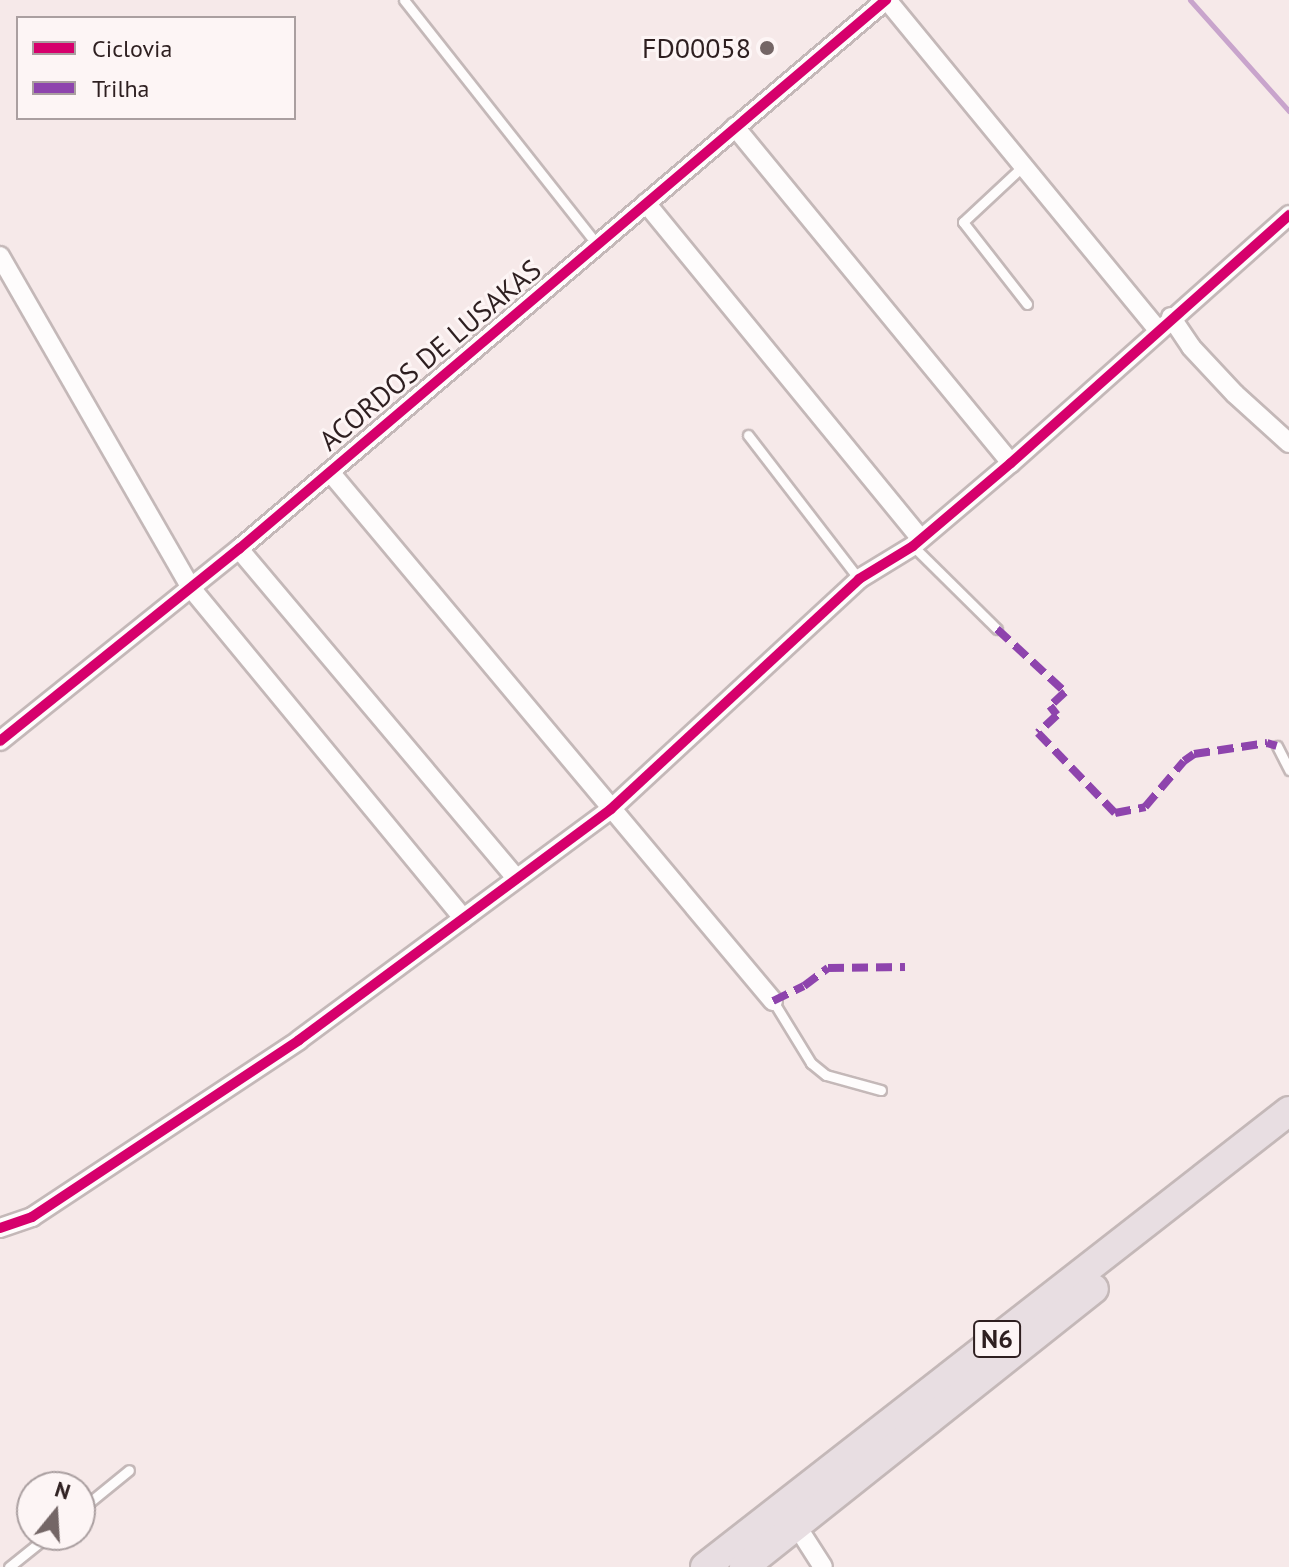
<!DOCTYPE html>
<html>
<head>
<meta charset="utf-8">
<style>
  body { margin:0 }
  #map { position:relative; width:1289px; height:1567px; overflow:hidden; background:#f6e9e9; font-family:"PT Sans",sans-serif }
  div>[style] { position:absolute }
  .stream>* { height:5px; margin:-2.5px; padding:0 2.5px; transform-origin:2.5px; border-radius:2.5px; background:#c8a4cc }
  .roads { filter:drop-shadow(2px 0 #c4b8b8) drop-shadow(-2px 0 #c4b8b8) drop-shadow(0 2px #c4b8b8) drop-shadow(0 -2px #c4b8b8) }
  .service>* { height:9px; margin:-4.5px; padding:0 4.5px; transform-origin:4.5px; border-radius:4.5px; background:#fefcfc }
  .minor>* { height:18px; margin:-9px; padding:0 9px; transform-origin:9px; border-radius:9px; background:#fefcfc }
  .trunk>* { height:28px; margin:-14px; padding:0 14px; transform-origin:14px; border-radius:14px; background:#e8dee2 }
  .quiet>* { height:8px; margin-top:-4px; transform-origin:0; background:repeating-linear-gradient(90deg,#8e44ad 0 16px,transparent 0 24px) }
  .cycleway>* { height:10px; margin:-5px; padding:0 5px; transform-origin:5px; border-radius:5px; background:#d6006c }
  .dots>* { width:22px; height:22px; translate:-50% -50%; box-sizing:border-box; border:4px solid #fdf5f5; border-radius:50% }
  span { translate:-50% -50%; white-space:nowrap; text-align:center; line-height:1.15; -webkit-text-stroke:6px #fdf5f5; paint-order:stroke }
  .shield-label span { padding:2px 6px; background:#fdf5f5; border:2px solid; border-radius:6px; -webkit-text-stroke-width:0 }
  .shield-label { font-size:26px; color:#2e1f20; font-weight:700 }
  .poi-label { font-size:28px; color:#2e1f20 }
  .right { translate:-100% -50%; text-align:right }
  .street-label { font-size:28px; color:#2e1f20 }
  .legend { position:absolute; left:16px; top:16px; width:280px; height:104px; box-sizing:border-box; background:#fdf5f5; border:2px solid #aa9fa0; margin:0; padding:10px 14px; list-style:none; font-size:24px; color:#2e1f20 }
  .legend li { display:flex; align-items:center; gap:16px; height:40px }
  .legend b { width:40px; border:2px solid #aa9fa0 }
  .north { position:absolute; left:16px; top:1471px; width:80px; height:80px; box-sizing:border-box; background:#fdf5f5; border:2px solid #aa9fa0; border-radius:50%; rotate:18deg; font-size:22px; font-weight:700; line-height:32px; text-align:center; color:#2e1f20 }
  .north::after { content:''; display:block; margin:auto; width:28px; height:36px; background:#746666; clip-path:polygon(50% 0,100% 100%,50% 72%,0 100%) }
</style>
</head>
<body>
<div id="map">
  <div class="stream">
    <i style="left:1190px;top:0;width:149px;rotate:48.3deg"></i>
  </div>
  <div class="roads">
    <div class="service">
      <i style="left:404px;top:0;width:311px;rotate:51.7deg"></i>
      <i style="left:1023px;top:166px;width:82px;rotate:137deg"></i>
      <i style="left:963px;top:222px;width:104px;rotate:52deg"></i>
      <i style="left:748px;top:435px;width:182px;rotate:52.4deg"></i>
      <i style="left:913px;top:546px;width:118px;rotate:44.7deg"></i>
      <i style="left:1277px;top:746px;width:27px;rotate:63deg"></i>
      <i style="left:773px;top:1001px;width:73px;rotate:58.5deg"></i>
      <i style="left:811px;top:1063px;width:19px;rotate:39deg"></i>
      <i style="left:826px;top:1075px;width:57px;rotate:15.3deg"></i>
      <i style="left:80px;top:1510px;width:63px;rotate:-39.2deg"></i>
      <i style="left:9px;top:1567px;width:51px;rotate:-38.7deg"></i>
    </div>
    <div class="minor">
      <i style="left:887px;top:0;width:426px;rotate:50.6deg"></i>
      <i style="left:735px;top:127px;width:435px;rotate:50.6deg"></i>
      <i style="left:646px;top:203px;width:434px;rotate:50.7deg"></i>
      <i style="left:0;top:256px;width:383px;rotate:60.1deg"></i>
      <i style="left:191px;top:588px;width:428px;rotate:50.5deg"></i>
      <i style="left:1171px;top:317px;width:36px;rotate:56deg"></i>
      <i style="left:1191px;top:347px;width:64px;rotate:46.9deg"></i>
      <i style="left:1235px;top:394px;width:73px;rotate:42.2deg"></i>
      <i style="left:330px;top:472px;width:690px;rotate:50.06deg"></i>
      <i style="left:239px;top:549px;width:429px;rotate:49.9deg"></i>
      <i style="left:0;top:741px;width:307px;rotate:-38.8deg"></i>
      <i style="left:239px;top:549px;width:849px;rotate:-40.32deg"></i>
      <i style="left:0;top:1228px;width:34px;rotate:-19deg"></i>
      <i style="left:32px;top:1217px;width:320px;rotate:-33.5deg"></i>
      <i style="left:299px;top:1040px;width:388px;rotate:-36.5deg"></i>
      <i style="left:611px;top:809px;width:338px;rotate:-42.8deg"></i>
      <i style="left:859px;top:579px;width:63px;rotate:-31.4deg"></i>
      <i style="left:913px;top:546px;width:128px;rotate:-40.3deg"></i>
      <i style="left:1011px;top:463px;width:373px;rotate:-41.7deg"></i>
      <i style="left:791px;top:1517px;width:59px;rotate:57.4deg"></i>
    </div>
    <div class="trunk">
      <i style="left:705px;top:1567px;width:741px;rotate:-37.98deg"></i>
      <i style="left:744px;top:1567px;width:447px;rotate:-38.5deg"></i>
    </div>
  </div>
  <div class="quiet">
    <i style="left:997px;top:629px;width:93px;rotate:42.8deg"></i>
    <i style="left:1065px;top:692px;width:21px;rotate:137deg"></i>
    <i style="left:1050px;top:706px;width:11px;rotate:52deg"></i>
    <i style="left:1057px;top:715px;width:26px;rotate:137deg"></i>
    <i style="left:1038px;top:733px;width:111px;rotate:46.1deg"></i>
    <i style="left:1115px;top:813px;width:31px;rotate:-11deg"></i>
    <i style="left:1145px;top:807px;width:60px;rotate:-49.7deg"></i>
    <i style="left:1184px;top:761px;width:12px;rotate:-35deg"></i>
    <i style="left:1194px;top:754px;width:74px;rotate:-8.6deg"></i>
    <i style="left:1267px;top:743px;width:10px;rotate:17deg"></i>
    <i style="left:773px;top:1001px;width:34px;rotate:-26deg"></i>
    <i style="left:804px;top:986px;width:30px;rotate:-37deg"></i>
    <i style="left:828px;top:968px;width:77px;rotate:-0.7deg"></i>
  </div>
  <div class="cycleway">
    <i style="left:0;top:741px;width:307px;rotate:-38.8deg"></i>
    <i style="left:239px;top:549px;width:849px;rotate:-40.32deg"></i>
    <i style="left:0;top:1228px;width:34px;rotate:-19deg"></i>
    <i style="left:32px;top:1217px;width:320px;rotate:-33.5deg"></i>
    <i style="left:299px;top:1040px;width:388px;rotate:-36.5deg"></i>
    <i style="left:611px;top:809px;width:338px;rotate:-42.8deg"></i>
    <i style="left:859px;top:579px;width:63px;rotate:-31.4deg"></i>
    <i style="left:913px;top:546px;width:128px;rotate:-40.3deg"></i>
    <i style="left:1011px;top:463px;width:373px;rotate:-41.7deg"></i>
  </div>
  <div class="dots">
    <i style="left:767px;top:48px;background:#746666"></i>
  </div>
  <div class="shield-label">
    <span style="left:997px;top:1339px">N6</span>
  </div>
  <div class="poi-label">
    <span class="right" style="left:751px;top:48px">FD00058</span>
  </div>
  <div class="street-label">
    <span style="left:430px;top:355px;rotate:-40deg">ACORDOS DE LUSAKAS</span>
  </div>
  <ul class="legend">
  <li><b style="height:10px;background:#d6006c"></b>Ciclovia</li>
  <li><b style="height:10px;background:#8e44ad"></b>Trilha</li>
  </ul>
  <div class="north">N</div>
</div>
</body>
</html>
